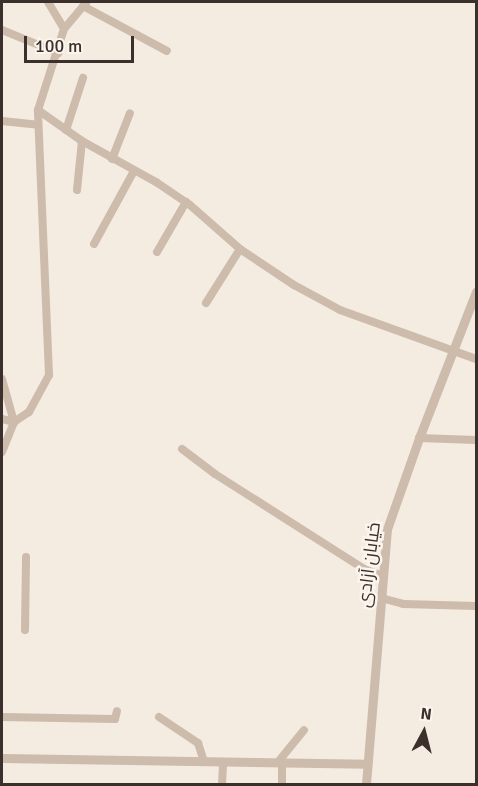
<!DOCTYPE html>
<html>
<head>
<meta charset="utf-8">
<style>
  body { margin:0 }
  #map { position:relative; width:478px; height:786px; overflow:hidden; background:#f4ebe1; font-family:Signika,Cairo,sans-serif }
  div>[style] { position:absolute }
  .minor>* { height:8px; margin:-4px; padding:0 4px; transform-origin:4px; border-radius:4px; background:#cdbbac }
  .tertiary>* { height:9px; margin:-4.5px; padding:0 4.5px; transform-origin:4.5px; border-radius:4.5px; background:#cdbbac }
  span { translate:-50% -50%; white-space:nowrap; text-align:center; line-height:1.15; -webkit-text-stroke:5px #fbf5ee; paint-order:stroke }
  .street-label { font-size:18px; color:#3b302b }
  .frame { position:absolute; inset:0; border:3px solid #3b302b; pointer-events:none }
  .north { position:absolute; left:394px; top:702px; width:60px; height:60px; -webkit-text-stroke:4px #fbf5ee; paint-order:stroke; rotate:7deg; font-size:16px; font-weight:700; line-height:24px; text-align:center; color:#3b302b }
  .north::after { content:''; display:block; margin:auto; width:21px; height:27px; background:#3b302b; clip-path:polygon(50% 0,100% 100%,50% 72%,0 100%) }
  .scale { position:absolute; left:24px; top:36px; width:110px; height:27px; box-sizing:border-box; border:3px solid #3b302b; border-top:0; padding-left:8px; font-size:18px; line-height:21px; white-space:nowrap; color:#3b302b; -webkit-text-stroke:4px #fbf5ee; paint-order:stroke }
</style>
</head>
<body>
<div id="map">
  <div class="minor">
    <i style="left:48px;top:2px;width:31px;rotate:59deg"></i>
    <i style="left:83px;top:6px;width:95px;rotate:28.2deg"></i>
    <i style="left:2px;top:30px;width:61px;rotate:22.3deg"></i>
    <i style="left:38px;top:110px;width:54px;rotate:35.2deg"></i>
    <i style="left:82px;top:141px;width:85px;rotate:29deg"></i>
    <i style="left:156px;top:182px;width:41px;rotate:34.1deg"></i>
    <i style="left:190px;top:205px;width:67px;rotate:41.3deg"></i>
    <i style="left:240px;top:249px;width:65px;rotate:33.7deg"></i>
    <i style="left:294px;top:285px;width:52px;rotate:28.5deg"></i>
    <i style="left:340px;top:310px;width:145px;rotate:19.8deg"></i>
    <i style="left:2px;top:121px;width:36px;rotate:6deg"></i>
    <i style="left:66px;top:130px;width:55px;rotate:-71.9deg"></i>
    <i style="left:112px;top:159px;width:49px;rotate:-68.6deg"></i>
    <i style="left:77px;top:190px;width:49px;rotate:-84.2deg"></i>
    <i style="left:94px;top:244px;width:83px;rotate:-61.3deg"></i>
    <i style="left:157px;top:252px;width:58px;rotate:-59.9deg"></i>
    <i style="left:206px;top:303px;width:64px;rotate:-57.8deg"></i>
    <i style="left:2px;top:379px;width:45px;rotate:74.4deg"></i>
    <i style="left:2px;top:419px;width:12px;rotate:14deg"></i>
    <i style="left:419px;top:438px;width:57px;rotate:2deg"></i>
    <i style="left:182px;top:449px;width:41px;rotate:37.1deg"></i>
    <i style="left:215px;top:474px;width:177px;rotate:32.5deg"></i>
    <i style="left:364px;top:569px;width:19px;rotate:21deg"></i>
    <i style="left:2px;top:452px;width:32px;rotate:-68deg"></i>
    <i style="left:14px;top:422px;width:18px;rotate:-34deg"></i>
    <i style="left:29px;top:412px;width:42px;rotate:-61.6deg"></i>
    <i style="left:49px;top:375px;width:265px;rotate:-92.4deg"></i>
    <i style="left:38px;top:110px;width:85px;rotate:-72.2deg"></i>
    <i style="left:64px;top:29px;width:35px;rotate:-50deg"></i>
    <i style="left:381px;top:598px;width:23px;rotate:15deg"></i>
    <i style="left:403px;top:604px;width:73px;rotate:1.6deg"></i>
    <i style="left:25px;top:630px;width:73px;rotate:-89.2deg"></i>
    <i style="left:2px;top:717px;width:113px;rotate:1deg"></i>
    <i style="left:115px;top:719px;width:8px;rotate:-76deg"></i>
    <i style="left:159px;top:717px;width:47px;rotate:33.7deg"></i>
    <i style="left:198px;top:743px;width:20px;rotate:72deg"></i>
    <i style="left:278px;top:762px;width:41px;rotate:-50.9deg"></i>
    <i style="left:222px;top:784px;width:22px;rotate:-87deg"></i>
    <i style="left:282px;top:784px;width:22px;rotate:-90deg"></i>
  </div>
  <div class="tertiary">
    <i style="left:2px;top:758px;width:365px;rotate:0.9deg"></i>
    <i style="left:366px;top:784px;width:256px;rotate:-85.3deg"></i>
    <i style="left:387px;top:529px;width:96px;rotate:-70.6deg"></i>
    <i style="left:419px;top:438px;width:157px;rotate:-68.7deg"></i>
  </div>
  <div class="street-label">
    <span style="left:369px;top:565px;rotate:-83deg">خیابان آزادی</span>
  </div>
  <div class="frame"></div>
  <div class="north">N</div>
  <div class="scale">100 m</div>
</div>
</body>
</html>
